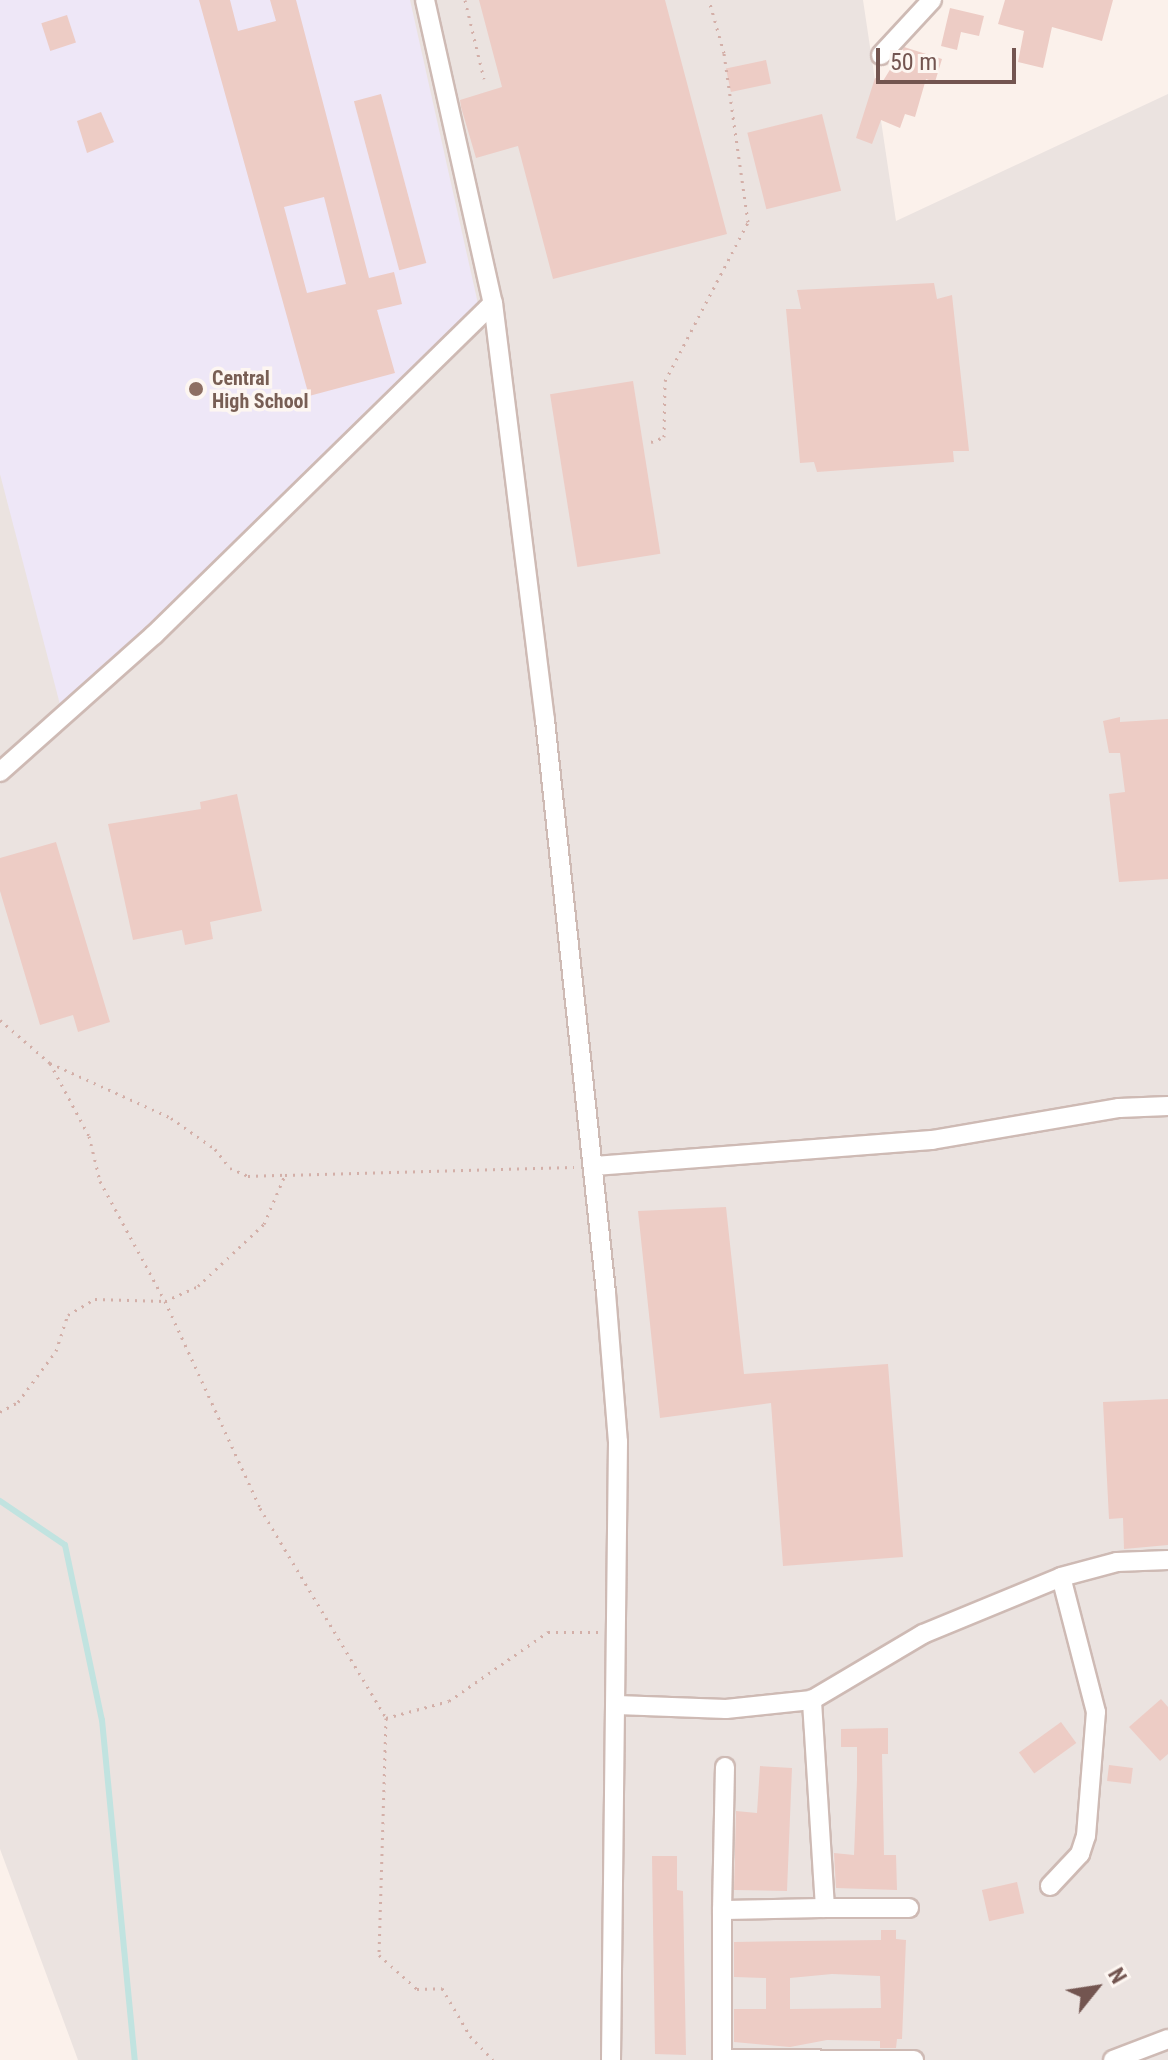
<!DOCTYPE html>
<html>
<head>
<meta charset="utf-8">
<style>
  body { margin:0 }
  #map { position:relative; width:1168px; height:2060px; overflow:hidden; background:#fbf1eb; font-family:"Roboto Condensed",sans-serif }
  div>[style] { position:absolute }
  .industrial>* { inset:0; background:#ebe3e0 }
  .education>* { inset:0; background:#eee7f7 }
  .stream>* { height:6px; margin:-3px; padding:0 3px; transform-origin:3px; border-radius:3px; background:#c1e3e0 }
  .building>* { inset:0; background:#edccc5; transform-origin:0 0 }
  .path>* { height:3px; margin-top:-1.5px; transform-origin:0; background:repeating-linear-gradient(90deg,#d3afa8 0 2px,transparent 0 8px) }
  .roads { filter:drop-shadow(2px 0 #cebab4) drop-shadow(-2px 0 #cebab4) drop-shadow(0 2px #cebab4) drop-shadow(0 -2px #cebab4) }
  .minor>* { height:18px; margin:-9px; padding:0 9px; transform-origin:9px; border-radius:9px; background:#fff }
  .dots>* { width:22px; height:22px; translate:-50% -50%; box-sizing:border-box; border:4px solid #fdf6f1; border-radius:50% }
  span { translate:-50% -50%; white-space:nowrap; text-align:center; line-height:1.15; -webkit-text-stroke:7px #fdf6f1; paint-order:stroke }
  .education-label { font-size:20px; color:#785e54; font-weight:700 }
  .left { translate:0 -50%; text-align:left }
  .north { position:absolute; left:1056px; top:1948px; width:80px; height:80px; -webkit-text-stroke:6px #fdf6f1; paint-order:stroke; rotate:60deg; font-size:22px; font-weight:700; line-height:32px; text-align:center; color:#735550 }
  .north::after { content:''; display:block; margin:auto; width:28px; height:36px; background:#735550; clip-path:polygon(50% 0,100% 100%,50% 72%,0 100%) }
  .scale { position:absolute; left:876px; top:48px; width:140px; height:36px; box-sizing:border-box; border:4px solid #735550; border-top:0; padding-left:10px; font-size:24px; line-height:28px; white-space:nowrap; color:#735550; -webkit-text-stroke:6px #fdf6f1; paint-order:stroke }
</style>
</head>
<body>
<div id="map">
  <div class="industrial">
    <i style="clip-path:polygon(0 0,863px 0,896px 221px,1168px 94px,1168px 2060px,78px 2060px,0 1849px)"></i>
  </div>
  <div class="education">
    <i style="clip-path:polygon(0 0,410px 0,478px 304px,63px 716px,0 474px)"></i>
  </div>
  <div class="stream">
    <i style="left:0;top:1501px;width:78px;rotate:34.1deg"></i>
    <i style="left:65px;top:1545px;width:179px;rotate:78.1deg"></i>
    <i style="left:102px;top:1720px;width:342px;rotate:84.5deg"></i>
  </div>
  <div class="building">
    <i style="clip-path:polygon(evenodd,199px 0,230px 0,238px 31px,276px 21px,270px 0,296px 0,369px 278px,394px 272px,402px 304px,377px 310px,395px 373px,309px 396px,199px 0,324px 197px,346px 284px,307px 293px,284px 207px,324px 197px)"></i>
    <i style="clip-path:polygon(479px 0,665px 0,727px 234px,553px 279px,518px 146px,476px 158px,461px 107px,460px 100px,502px 87px)"></i>
    <i style="clip-path:polygon(1005px 0,1113px 0,1102px 41px,1052px 27px,1043px 68px,1018px 62px,1024px 31px,998px 24px)"></i>
    <i style="clip-path:polygon(950px 8px,984px 16px,979px 36px,961px 32px,957px 50px,941px 46px)"></i>
    <i style="left:67px;top:15px;width:29px;height:27px;rotate:72deg"></i>
    <i style="clip-path:polygon(904px 47px,942px 59px,935px 82px,926px 79px,915px 117px,905px 114px,900px 128px,881px 120px,872px 144px,856px 138px,875px 78px,883px 81px)"></i>
    <i style="left:766px;top:60px;width:24px;height:41px;rotate:78deg"></i>
    <i style="left:381px;top:94px;width:175px;height:28px;rotate:75deg"></i>
    <i style="clip-path:polygon(101px 112px,114px 142px,87px 153px,77px 121px)"></i>
    <i style="left:822px;top:114px;width:79px;height:77px;rotate:76deg"></i>
    <i style="clip-path:polygon(934px 283px,937px 299px,952px 295px,969px 451px,953px 451px,954px 462px,817px 472px,814px 462px,800px 463px,786px 309px,801px 309px,797px 290px)"></i>
    <i style="left:633px;top:381px;width:175px;height:84px;rotate:81deg"></i>
    <i style="clip-path:polygon(1120px 717px,1120px 722px,1168px 719px,1168px 879px,1119px 882px,1109px 794px,1125px 792px,1120px 753px,1109px 753px,1103px 721px)"></i>
    <i style="clip-path:polygon(237px 794px,262px 911px,210px 922px,213px 939px,185px 945px,182px 930px,133px 940px,108px 824px,201px 809px,200px 802px)"></i>
    <i style="clip-path:polygon(56px 842px,110px 1022px,78px 1032px,73px 1015px,40px 1025px,0 891px,0 858px)"></i>
    <i style="clip-path:polygon(726px 1207px,744px 1374px,888px 1364px,903px 1557px,783px 1566px,771px 1403px,660px 1418px,638px 1211px)"></i>
    <i style="clip-path:polygon(1168px 1399px,1168px 1545px,1124px 1549px,1123px 1518px,1109px 1519px,1103px 1402px)"></i>
    <i style="clip-path:polygon(1161px 1699px,1168px 1707px,1168px 1754px,1160px 1761px,1129px 1727px)"></i>
    <i style="left:1061px;top:1722px;width:26px;height:52px;rotate:54deg"></i>
    <i style="clip-path:polygon(888px 1728px,888px 1754px,882px 1754px,884px 1855px,896px 1855px,897px 1890px,836px 1888px,834px 1853px,854px 1855px,857px 1780px,857px 1747px,841px 1747px,841px 1729px)"></i>
    <i style="left:1109px;top:1765px;width:24px;height:16px;rotate:7deg"></i>
    <i style="clip-path:polygon(760px 1766px,792px 1768px,787px 1891px,734px 1890px,736px 1811px,757px 1813px)"></i>
    <i style="clip-path:polygon(652px 1856px,677px 1856px,677px 1890px,683px 1891px,686px 2055px,655px 2054px)"></i>
    <i style="left:1017px;top:1882px;width:32px;height:36px;rotate:77deg"></i>
    <i style="clip-path:polygon(evenodd,881px 1930px,896px 1930px,896px 1939px,906px 1940px,902px 2039px,897px 2039px,896px 2048px,880px 2048px,880px 2041px,827px 2040px,790px 2047px,734px 2042px,734px 2009px,766px 2009px,766px 1978px,734px 1977px,734px 1942px,881px 1940px,881px 1930px,832px 1974px,880px 1976px,881px 2008px,790px 2009px,790px 1978px,832px 1974px)"></i>
  </div>
  <div class="path">
    <i style="left:465px;top:0;width:81px;rotate:76.5deg"></i>
    <i style="left:651px;top:442px;width:14px;rotate:-21deg"></i>
    <i style="left:664px;top:437px;width:56px;rotate:-89deg"></i>
    <i style="left:665px;top:381px;width:179px;rotate:-62.4deg"></i>
    <i style="left:748px;top:222px;width:171px;rotate:-98.1deg"></i>
    <i style="left:724px;top:53px;width:55px;rotate:-105.8deg"></i>
    <i style="left:0;top:1020px;width:66px;rotate:40.7deg"></i>
    <i style="left:50px;top:1063px;width:83px;rotate:61.9deg"></i>
    <i style="left:89px;top:1136px;width:46px;rotate:76.3deg"></i>
    <i style="left:100px;top:1181px;width:136px;rotate:61.6deg"></i>
    <i style="left:165px;top:1301px;width:228px;rotate:65.3deg"></i>
    <i style="left:260px;top:1508px;width:245px;rotate:59deg"></i>
    <i style="left:386px;top:1718px;width:65px;rotate:-15.1deg"></i>
    <i style="left:449px;top:1701px;width:121px;rotate:-34.9deg"></i>
    <i style="left:548px;top:1632px;width:51px"></i>
    <i style="left:50px;top:1063px;width:133px;rotate:24.4deg"></i>
    <i style="left:171px;top:1118px;width:54px;rotate:35.2deg"></i>
    <i style="left:215px;top:1149px;width:24px;rotate:52deg"></i>
    <i style="left:230px;top:1168px;width:20px;rotate:24deg"></i>
    <i style="left:248px;top:1176px;width:37px;rotate:-2deg"></i>
    <i style="left:0;top:1412px;width:21px;rotate:-29deg"></i>
    <i style="left:18px;top:1402px;width:64px;rotate:-53.3deg"></i>
    <i style="left:56px;top:1351px;width:38px;rotate:-72deg"></i>
    <i style="left:68px;top:1315px;width:31px;rotate:-31deg"></i>
    <i style="left:95px;top:1299px;width:70px;rotate:1.6deg"></i>
    <i style="left:165px;top:1301px;width:36px;rotate:-24deg"></i>
    <i style="left:198px;top:1286px;width:91px;rotate:-43.2deg"></i>
    <i style="left:264px;top:1224px;width:53px;rotate:-66.8deg"></i>
    <i style="left:285px;top:1175px;width:289px;rotate:-1.6deg"></i>
    <i style="left:386px;top:1718px;width:237px;rotate:91.7deg"></i>
    <i style="left:379px;top:1955px;width:51px;rotate:41.8deg"></i>
    <i style="left:417px;top:1989px;width:25px;rotate:-2deg"></i>
    <i style="left:442px;top:1988px;width:56px;rotate:59.7deg"></i>
    <i style="left:470px;top:2036px;width:33px;rotate:46deg"></i>
  </div>
  <div class="roads">
    <div class="minor">
      <i style="left:425px;top:0;width:311px;rotate:77.4deg"></i>
      <i style="left:493px;top:303px;width:420px;rotate:82.9deg"></i>
      <i style="left:545px;top:720px;width:576px;rotate:83.92deg"></i>
      <i style="left:606px;top:1293px;width:149px;rotate:85.4deg"></i>
      <i style="left:618px;top:1442px;width:618px;rotate:90.65deg"></i>
      <i style="left:881px;top:55px;width:75px;rotate:-47.2deg"></i>
      <i style="left:0;top:772px;width:206px;rotate:-41.7deg"></i>
      <i style="left:154px;top:635px;width:474px;rotate:-44.4deg"></i>
      <i style="left:594px;top:1166px;width:339px;rotate:-4.4deg"></i>
      <i style="left:932px;top:1140px;width:190px;rotate:-9.7deg"></i>
      <i style="left:1119px;top:1108px;width:49px;rotate:-2.3deg"></i>
      <i style="left:617px;top:1705px;width:109px;rotate:2.1deg"></i>
      <i style="left:726px;top:1709px;width:86px;rotate:-6deg"></i>
      <i style="left:812px;top:1700px;width:129px;rotate:-30.7deg"></i>
      <i style="left:923px;top:1634px;width:149px;rotate:-22.4deg"></i>
      <i style="left:1061px;top:1577px;width:58px;rotate:-15deg"></i>
      <i style="left:1117px;top:1562px;width:51px;rotate:-2.2deg"></i>
      <i style="left:1050px;top:1886px;width:44px;rotate:-46.8deg"></i>
      <i style="left:1080px;top:1854px;width:19px;rotate:-72deg"></i>
      <i style="left:1086px;top:1836px;width:124px;rotate:-85.4deg"></i>
      <i style="left:1096px;top:1712px;width:139px;rotate:-104.5deg"></i>
      <i style="left:825px;top:1908px;width:84px"></i>
      <i style="left:722px;top:1910px;width:143px;rotate:-88.8deg"></i>
      <i style="left:722px;top:2059px;width:192px;rotate:0.3deg"></i>
      <i style="left:722px;top:2060px;width:150px;rotate:-90deg"></i>
      <i style="left:722px;top:1910px;width:103px;rotate:-1.1deg"></i>
      <i style="left:825px;top:1908px;width:209px;rotate:-93.6deg"></i>
      <i style="left:1113px;top:2060px;width:59px;rotate:-20.9deg"></i>
    </div>
  </div>
  <div class="dots">
    <i style="left:196px;top:389px;background:#8d6e63"></i>
  </div>
  <div class="education-label">
    <span class="left" style="left:212px;top:390px">Central<br>High School</span>
  </div>
  <div class="north">N</div>
  <div class="scale">50 m</div>
</div>
</body>
</html>
